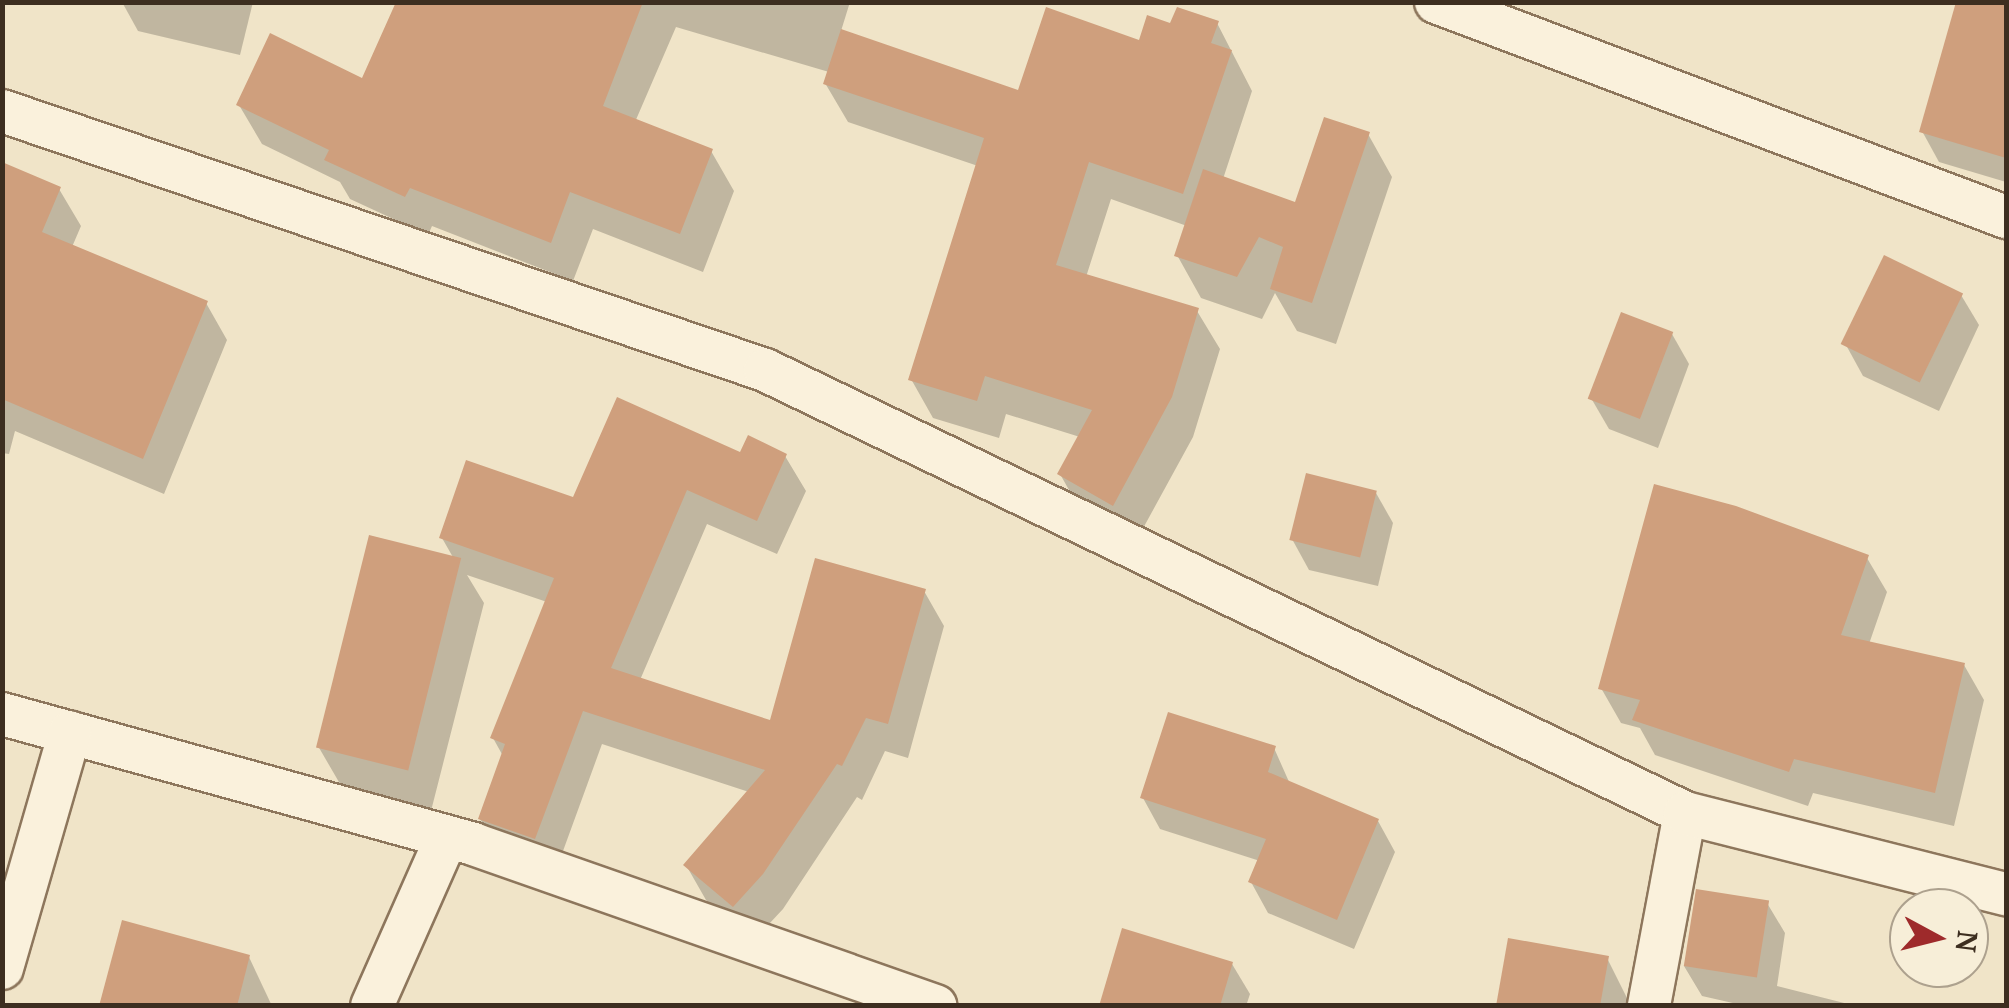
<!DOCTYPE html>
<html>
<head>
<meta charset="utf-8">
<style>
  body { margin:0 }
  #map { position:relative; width:2009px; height:1008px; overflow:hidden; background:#f0e4c8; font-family:"PT Serif",serif }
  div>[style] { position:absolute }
  .shadow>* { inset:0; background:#0003 }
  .building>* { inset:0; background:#cf9f7d; transform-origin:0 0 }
  .roads { filter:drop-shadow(2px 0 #8d765c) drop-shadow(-2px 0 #8d765c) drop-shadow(0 2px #8d765c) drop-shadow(0 -2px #8d765c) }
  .street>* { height:42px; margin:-21px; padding:0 21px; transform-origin:21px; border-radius:21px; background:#faf1dc }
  span { translate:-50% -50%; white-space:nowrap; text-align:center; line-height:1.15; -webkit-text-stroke:8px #f7eed8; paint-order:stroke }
  .frame { position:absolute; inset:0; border:5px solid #3d2e20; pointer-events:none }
  .north { position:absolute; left:1889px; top:888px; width:100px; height:100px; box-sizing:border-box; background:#f7eed8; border:2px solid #ada18e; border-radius:50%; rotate:97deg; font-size:28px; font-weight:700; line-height:40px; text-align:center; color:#3d2e20 }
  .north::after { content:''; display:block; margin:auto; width:35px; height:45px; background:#9e2a2b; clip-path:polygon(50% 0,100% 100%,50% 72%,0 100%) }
</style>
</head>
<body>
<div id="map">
  <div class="shadow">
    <i style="clip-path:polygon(122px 2px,253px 2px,240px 55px,138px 31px)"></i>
    <i style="clip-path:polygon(399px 2px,850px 2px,841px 31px,1019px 93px,1172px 26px,1217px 23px,1252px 91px,1223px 179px,1297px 205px,1368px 134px,1392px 177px,1336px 344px,1297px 331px,1275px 293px,1262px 319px,1201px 298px,1177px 255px,1187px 226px,1111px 199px,1086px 277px,1197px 311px,1220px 349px,1193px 437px,1135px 543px,1082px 513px,1060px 474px,1080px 437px,1006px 414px,999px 438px,933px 418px,911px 379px,978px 166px,848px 122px,825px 83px,829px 72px,676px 27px,635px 122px,711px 151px,734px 191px,703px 272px,593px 229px,573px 281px,432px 226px,428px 235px,350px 199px,340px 182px,262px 144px,239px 105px,363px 81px)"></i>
    <i style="clip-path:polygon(1958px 2px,2006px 2px,2006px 182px,1939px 162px,1922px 131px)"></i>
    <i style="clip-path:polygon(2px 165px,59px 189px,81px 226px,72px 247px,206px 303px,227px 340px,164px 494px,15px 431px,9px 454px,2px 453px)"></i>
    <i style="clip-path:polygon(1961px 295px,1979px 325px,1939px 411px,1863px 376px,1846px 345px)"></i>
    <i style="clip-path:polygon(1672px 334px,1689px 364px,1658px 448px,1609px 429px,1591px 398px)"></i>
    <i style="clip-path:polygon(742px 455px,785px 456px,806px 491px,777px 554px,707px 524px,640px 680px,771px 723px,924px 591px,944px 626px,908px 758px,885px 751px,862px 800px,857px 797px,783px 909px,754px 940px,706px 900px,686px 865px,749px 792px,602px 744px,555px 873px,500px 854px,480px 819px,503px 756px,493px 738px,547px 602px,467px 575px,484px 603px,431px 811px,343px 789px,318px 746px,454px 559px,442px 538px)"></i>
    <i style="clip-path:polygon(1376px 493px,1393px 523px,1378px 586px,1309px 570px,1292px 539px)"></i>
    <i style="clip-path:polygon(1867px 558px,1887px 592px,1869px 644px,1964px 665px,1984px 700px,1954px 826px,1813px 793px,1808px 806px,1655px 755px,1640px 728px,1621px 723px,1601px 688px)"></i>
    <i style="clip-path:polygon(1274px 748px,1290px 784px,1378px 821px,1395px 852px,1354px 949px,1268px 913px,1251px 882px,1260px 861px,1160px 829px,1143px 798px)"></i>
    <i style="clip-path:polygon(1767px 903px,1785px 933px,1777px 986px,1856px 1006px,1746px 1006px,1702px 996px,1684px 966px)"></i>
    <i style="clip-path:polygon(249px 957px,272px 1006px,101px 1006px)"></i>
    <i style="clip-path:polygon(1607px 958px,1631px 1006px,1499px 1006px)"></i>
    <i style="clip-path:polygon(1232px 964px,1250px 994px,1246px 1006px,1101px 1006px)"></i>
  </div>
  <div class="building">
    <i style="clip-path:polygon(396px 2px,643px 2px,603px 106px,713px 149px,680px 234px,570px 192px,551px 243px,410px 188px,405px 197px,324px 160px,329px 150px,236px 105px,270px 33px,362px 78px)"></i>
    <i style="clip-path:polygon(1956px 2px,2006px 2px,2006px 158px,1919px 132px)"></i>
    <i style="clip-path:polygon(1046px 7px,1139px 40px,1147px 15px,1170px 23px,1177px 7px,1219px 21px,1211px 43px,1232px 50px,1183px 194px,1089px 162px,1056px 265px,1199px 308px,1172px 397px,1113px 506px,1057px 474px,1092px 410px,985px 376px,977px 401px,908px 380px,984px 138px,823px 84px,841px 29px,1018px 90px)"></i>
    <i style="clip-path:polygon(1324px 117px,1370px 132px,1312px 303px,1270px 289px,1283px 247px,1259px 237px,1237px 277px,1174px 256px,1203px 169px,1295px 202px)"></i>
    <i style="clip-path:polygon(2px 162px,61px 187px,42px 232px,208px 301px,143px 459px,2px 399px)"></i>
    <i style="left:1884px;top:255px;width:88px;height:99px;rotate:26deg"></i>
    <i style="left:1621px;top:312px;width:56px;height:93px;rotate:21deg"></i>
    <i style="clip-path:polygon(617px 397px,740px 452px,748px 435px,787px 454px,757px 521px,687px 490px,611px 668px,770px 720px,815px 558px,926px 589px,888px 724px,866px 718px,842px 766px,837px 764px,763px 874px,733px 907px,683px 865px,765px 770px,583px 711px,535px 839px,478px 819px,505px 744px,490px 738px,554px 578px,439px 538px,466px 460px,573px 497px)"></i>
    <i style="left:1306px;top:473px;width:73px;height:69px;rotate:14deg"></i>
    <i style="clip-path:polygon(1654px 484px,1736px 506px,1869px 555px,1841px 635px,1965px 663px,1935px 793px,1794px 759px,1789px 772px,1632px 720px,1640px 700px,1598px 689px)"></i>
    <i style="left:369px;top:535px;width:95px;height:219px;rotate:14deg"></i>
    <i style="clip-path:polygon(1168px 712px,1276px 746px,1268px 772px,1379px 819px,1337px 920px,1248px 882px,1266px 839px,1140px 798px)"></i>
    <i style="left:1696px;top:889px;width:74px;height:78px;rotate:9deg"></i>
    <i style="clip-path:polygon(122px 920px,250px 955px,237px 1006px,99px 1006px)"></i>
    <i style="clip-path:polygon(1122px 928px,1233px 962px,1220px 1006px,1099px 1006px)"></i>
    <i style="clip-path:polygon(1508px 938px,1609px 956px,1600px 1006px,1496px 1006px)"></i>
  </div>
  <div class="roads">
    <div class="street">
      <i style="left:1436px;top:2px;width:609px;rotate:20.67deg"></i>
      <i style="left:2px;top:111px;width:806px;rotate:18.75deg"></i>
      <i style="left:765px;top:370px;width:1021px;rotate:25.71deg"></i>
      <i style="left:1685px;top:813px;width:196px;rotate:100.6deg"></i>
      <i style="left:2px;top:714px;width:489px;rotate:15.4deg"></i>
      <i style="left:473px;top:844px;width:490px;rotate:19.3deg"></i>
      <i style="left:1685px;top:813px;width:331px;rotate:14.2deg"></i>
      <i style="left:2px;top:968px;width:245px;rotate:-73.9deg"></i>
      <i style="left:372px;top:1006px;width:185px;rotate:-66.1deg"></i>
    </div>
  </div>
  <div class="frame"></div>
  <div class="north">N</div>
</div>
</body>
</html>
